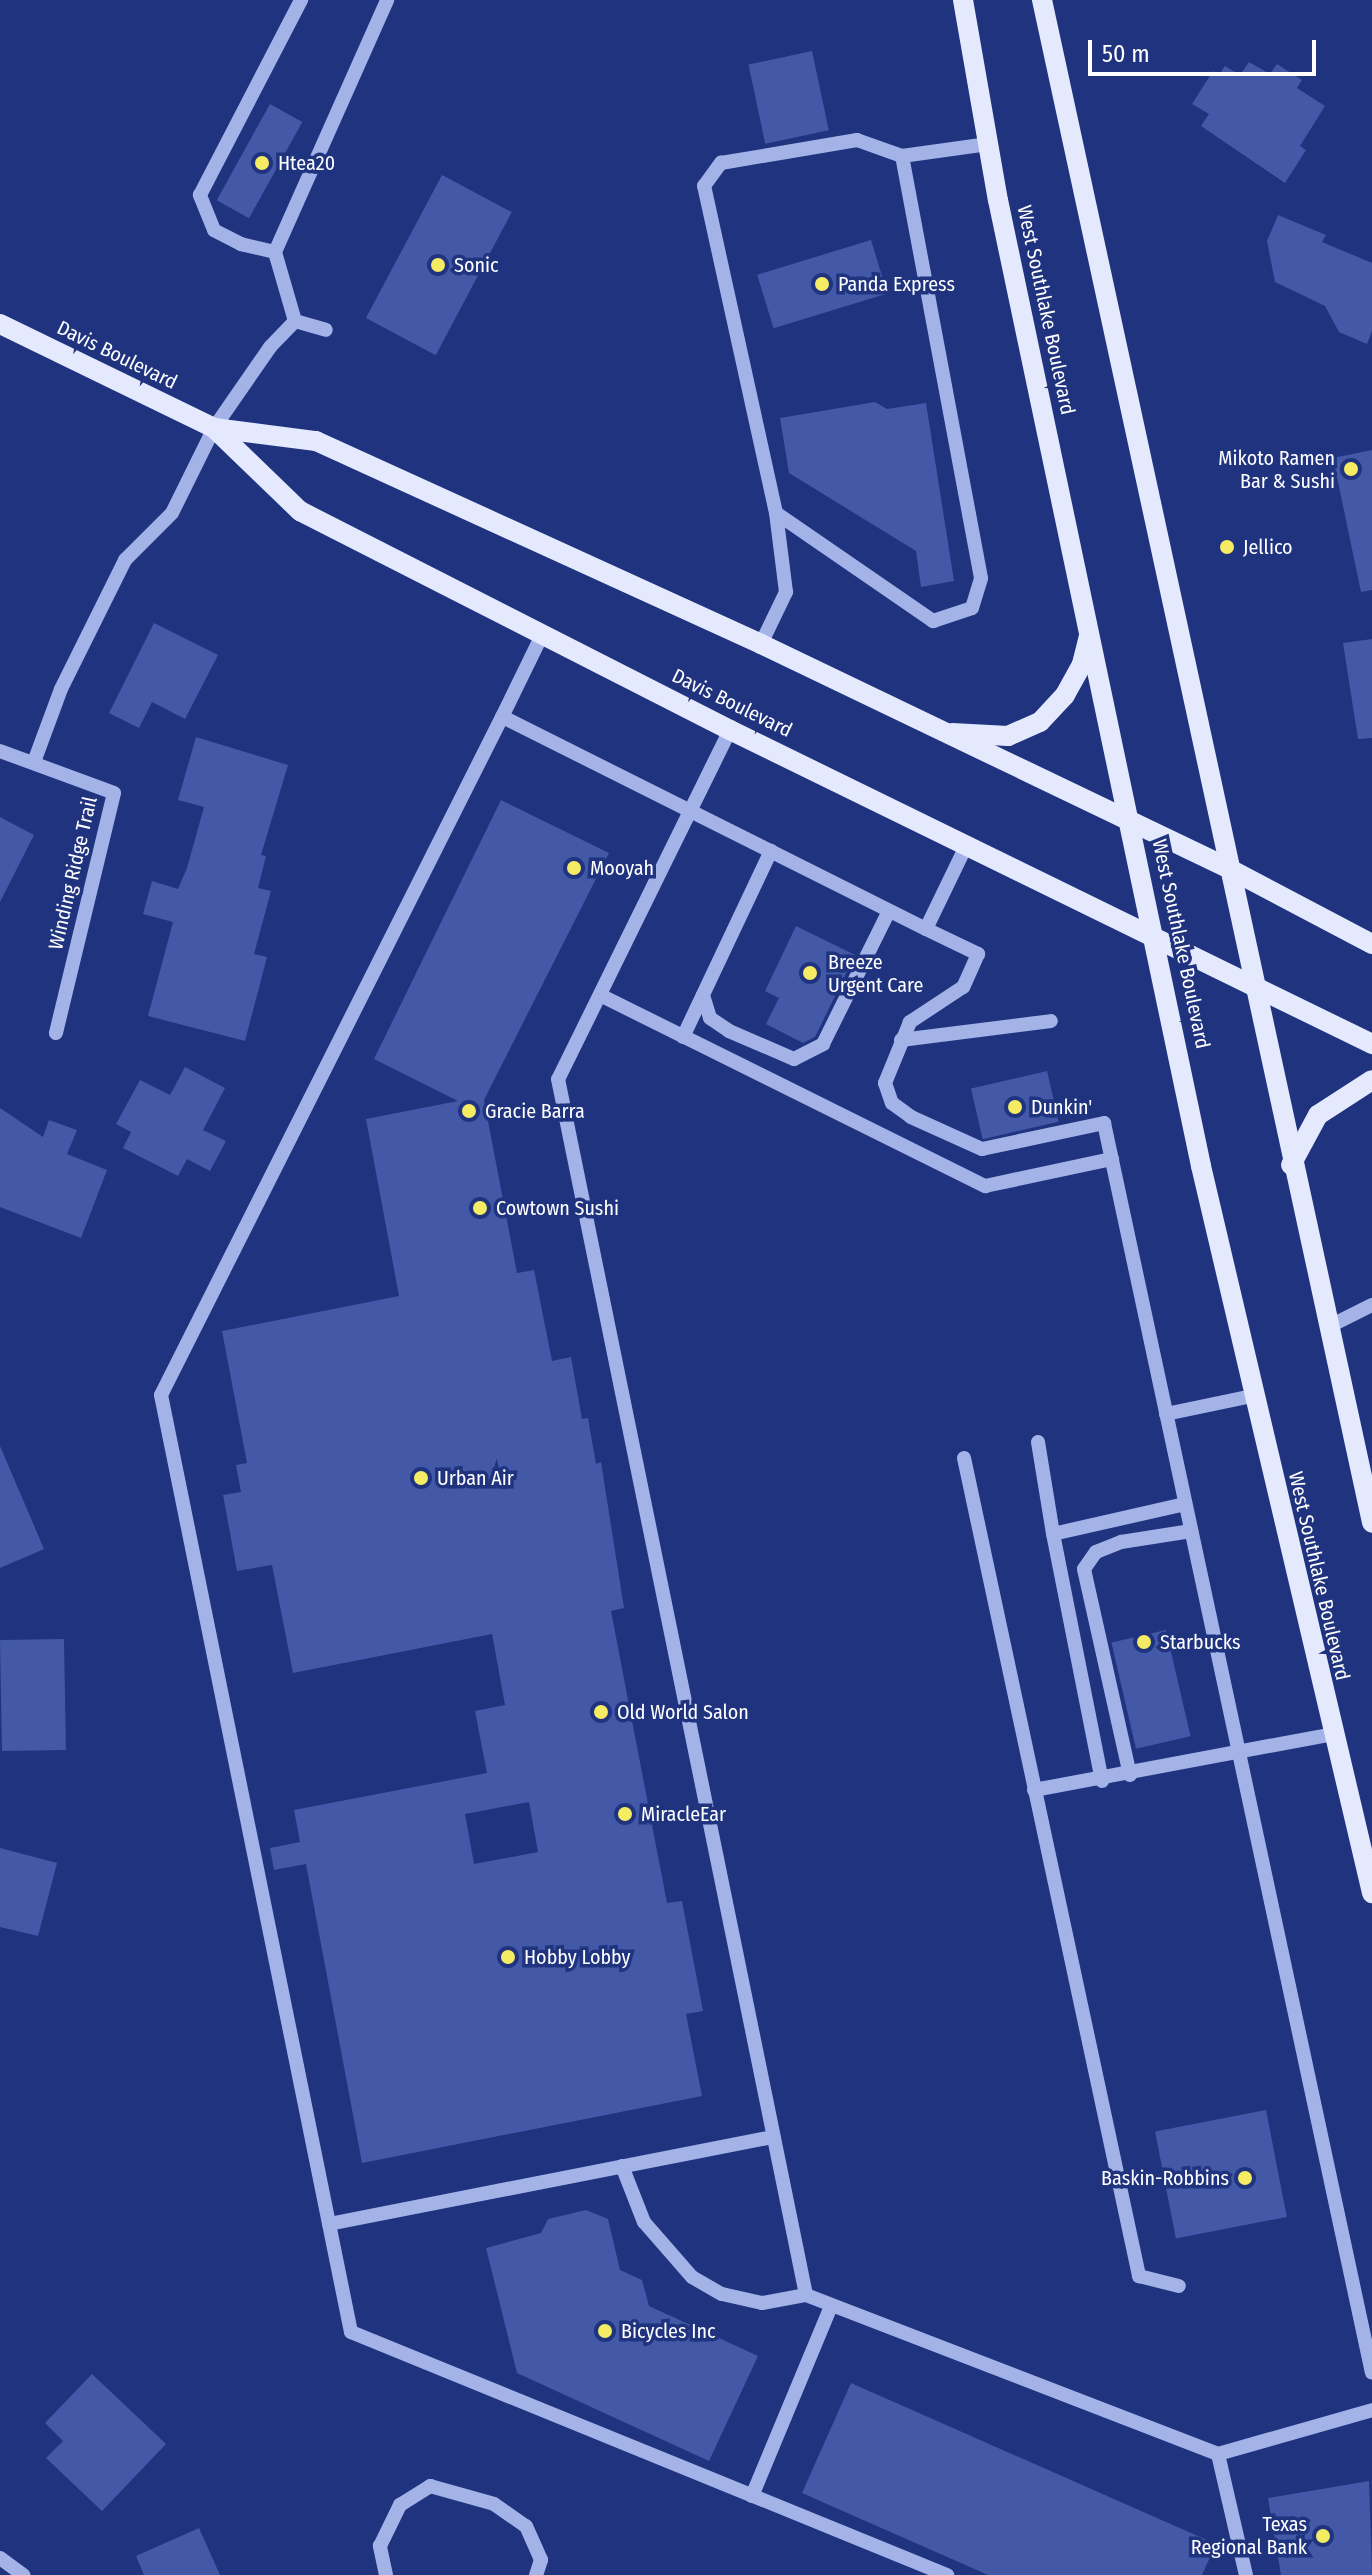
<!DOCTYPE html>
<html>
<head>
<meta charset="utf-8">
<style>
  body { margin:0 }
  #map { position:relative; width:1372px; height:2575px; overflow:hidden; background:#1f337f; font-family:"Fira Sans Condensed",sans-serif }
  div>[style] { position:absolute }
  .building>* { inset:0; background:#4359a7; transform-origin:0 0 }
  .minor>* { height:14px; margin:-7px; padding:0 7px; transform-origin:7px; border-radius:7px; background:#a3b3e8 }
  .major>* { height:20px; margin:-10px; padding:0 10px; transform-origin:10px; border-radius:10px; background:#e5e9fe }
  .dots>* { width:22px; height:22px; translate:-50% -50%; box-sizing:border-box; border:4px solid #1f337f; border-radius:50% }
  span { translate:-50% -50%; white-space:nowrap; text-align:center; line-height:1.15; -webkit-text-stroke:7px #1f337f; paint-order:stroke }
  .poi-label { font-size:20px; color:#fff }
  .left { translate:0 -50%; text-align:left }
  .right { translate:-100% -50%; text-align:right }
  .street-label { font-size:20px; color:#fff }
  .scale { position:absolute; left:1088px; top:40px; width:228px; height:36px; box-sizing:border-box; border:4px solid #fff; border-top:0; padding-left:10px; font-size:24px; line-height:28px; white-space:nowrap; color:#fff; -webkit-text-stroke:6px #1f337f; paint-order:stroke }
</style>
</head>
<body>
<div id="map">
  <div class="building">
    <i style="left:812px;top:51px;width:81px;height:65px;rotate:78deg"></i>
    <i style="clip-path:polygon(1249px 62px,1270px 74px,1277px 64px,1302px 80px,1297px 88px,1325px 106px,1300px 146px,1306px 150px,1285px 183px,1201px 126px,1209px 114px,1192px 104px,1213px 71px,1219px 75px,1225px 66px,1240px 75px)"></i>
    <i style="left:270px;top:104px;width:37px;height:110px;rotate:29deg"></i>
    <i style="left:442px;top:175px;width:79px;height:162px;rotate:28deg"></i>
    <i style="clip-path:polygon(1278px 215px,1326px 235px,1322px 242px,1372px 263px,1372px 331px,1367px 344px,1339px 332px,1325px 306px,1275px 282px,1267px 241px)"></i>
    <i style="left:871px;top:240px;width:56px;height:119px;rotate:73deg"></i>
    <i style="clip-path:polygon(875px 402px,887px 409px,926px 403px,954px 581px,921px 587px,916px 551px,789px 473px,780px 418px)"></i>
    <i style="clip-path:polygon(1372px 450px,1372px 590px,1361px 592px,1333px 458px)"></i>
    <i style="clip-path:polygon(154px 623px,218px 655px,185px 719px,152px 702px,139px 728px,109px 713px)"></i>
    <i style="clip-path:polygon(1372px 639px,1372px 738px,1358px 739px,1343px 643px)"></i>
    <i style="clip-path:polygon(196px 737px,288px 765px,261px 855px,266px 856px,258px 888px,271px 891px,254px 954px,267px 957px,245px 1041px,148px 1016px,173px 922px,143px 914px,152px 881px,178px 889px,187px 868px,204px 807px,178px 800px)"></i>
    <i style="clip-path:polygon(evenodd,501px 800px,609px 853px,484px 1100px,517px 1273px,534px 1270px,552px 1361px,571px 1357px,582px 1419px,588px 1418px,596px 1464px,601px 1462px,624px 1608px,611px 1611px,667px 1903px,682px 1901px,703px 2011px,686px 2014px,702px 2096px,362px 2163px,306px 1864px,274px 1870px,270px 1848px,300px 1842px,294px 1810px,487px 1773px,475px 1711px,505px 1705px,492px 1634px,293px 1673px,272px 1565px,237px 1571px,223px 1495px,241px 1492px,236px 1465px,247px 1463px,222px 1331px,399px 1296px,366px 1119px,458px 1101px,374px 1059px,501px 800px,529px 1802px,538px 1852px,474px 1864px,465px 1814px,529px 1802px)"></i>
    <i style="clip-path:polygon(0 817px,34px 835px,0 902px)"></i>
    <i style="clip-path:polygon(796px 926px,855px 955px,815px 1037px,803px 1043px,766px 1024px,779px 998px,765px 991px)"></i>
    <i style="clip-path:polygon(185px 1067px,225px 1088px,203px 1130px,226px 1141px,210px 1171px,187px 1159px,178px 1176px,123px 1148px,131px 1132px,116px 1124px,140px 1080px,170px 1095px)"></i>
    <i style="left:1047px;top:1071px;width:52px;height:78px;rotate:77deg"></i>
    <i style="clip-path:polygon(0 1108px,43px 1137px,49px 1120px,77px 1130px,67px 1154px,107px 1170px,81px 1238px,0 1207px)"></i>
    <i style="clip-path:polygon(0 1446px,44px 1549px,0 1568px)"></i>
    <i style="left:1166px;top:1630px;width:109px;height:56px;rotate:77deg"></i>
    <i style="left:64px;top:1639px;width:111px;height:64px;rotate:89deg"></i>
    <i style="clip-path:polygon(0 1848px,57px 1863px,38px 1936px,0 1927px)"></i>
    <i style="left:1266px;top:2110px;width:109px;height:113px;rotate:79deg"></i>
    <i style="clip-path:polygon(586px 2210px,608px 2219px,620px 2270px,642px 2280px,649px 2306px,758px 2356px,709px 2461px,517px 2373px,486px 2248px,541px 2233px,548px 2219px)"></i>
    <i style="clip-path:polygon(92px 2374px,166px 2444px,102px 2511px,46px 2458px,63px 2441px,45px 2423px)"></i>
    <i style="clip-path:polygon(851px 2383px,1216px 2544px,1202px 2575px,988px 2575px,802px 2493px)"></i>
    <i style="clip-path:polygon(1369px 2481px,1372px 2575px,1281px 2575px,1268px 2498px)"></i>
    <i style="clip-path:polygon(199px 2528px,220px 2575px,144px 2575px,136px 2556px)"></i>
  </div>
  <div class="minor">
    <i style="left:275px;top:252px;width:35px;rotate:-167deg"></i>
    <i style="left:241px;top:244px;width:30px;rotate:-153deg"></i>
    <i style="left:214px;top:230px;width:38px;rotate:-112deg"></i>
    <i style="left:200px;top:195px;width:220px;rotate:-62.6deg"></i>
    <i style="left:295px;top:321px;width:72px;rotate:-106.2deg"></i>
    <i style="left:275px;top:252px;width:276px;rotate:-66deg"></i>
    <i style="left:776px;top:513px;width:191px;rotate:34.5deg"></i>
    <i style="left:933px;top:621px;width:41px;rotate:-18.4deg"></i>
    <i style="left:972px;top:608px;width:31px;rotate:-73deg"></i>
    <i style="left:981px;top:578px;width:429px;rotate:-100.6deg"></i>
    <i style="left:761px;top:644px;width:58px;rotate:-64.3deg"></i>
    <i style="left:786px;top:592px;width:80px;rotate:-97.2deg"></i>
    <i style="left:776px;top:513px;width:335px;rotate:-102.4deg"></i>
    <i style="left:704px;top:186px;width:29px;rotate:-54deg"></i>
    <i style="left:721px;top:163px;width:138px;rotate:-9.6deg"></i>
    <i style="left:857px;top:140px;width:48px;rotate:19.6deg"></i>
    <i style="left:902px;top:156px;width:87px;rotate:-7.9deg"></i>
    <i style="left:502px;top:717px;width:91px;rotate:-64deg"></i>
    <i style="left:730px;top:730px;width:389px;rotate:116.2deg"></i>
    <i style="left:558px;top:1079px;width:1241px;rotate:78.47deg"></i>
    <i style="left:806px;top:2295px;width:442px;rotate:21.1deg"></i>
    <i style="left:1218px;top:2454px;width:160px;rotate:-15.9deg"></i>
    <i style="left:0;top:751px;width:121px;rotate:20.2deg"></i>
    <i style="left:114px;top:793px;width:247px;rotate:103.6deg"></i>
    <i style="left:34px;top:762px;width:78px;rotate:-69.7deg"></i>
    <i style="left:61px;top:689px;width:144px;rotate:-63.6deg"></i>
    <i style="left:125px;top:560px;width:66px;rotate:-45deg"></i>
    <i style="left:172px;top:513px;width:95px;rotate:-63.7deg"></i>
    <i style="left:214px;top:428px;width:98px;rotate:-55.3deg"></i>
    <i style="left:270px;top:347px;width:36px;rotate:-46deg"></i>
    <i style="left:295px;top:321px;width:32px;rotate:16deg"></i>
    <i style="left:967px;top:844px;width:94px;rotate:115.8deg"></i>
    <i style="left:926px;top:929px;width:58px;rotate:25.7deg"></i>
    <i style="left:978px;top:954px;width:36px;rotate:114deg"></i>
    <i style="left:963px;top:987px;width:64px;rotate:146.6deg"></i>
    <i style="left:910px;top:1022px;width:66px;rotate:112.3deg"></i>
    <i style="left:885px;top:1083px;width:21px;rotate:71deg"></i>
    <i style="left:892px;top:1103px;width:24px;rotate:36deg"></i>
    <i style="left:911px;top:1117px;width:78px;rotate:24.3deg"></i>
    <i style="left:982px;top:1149px;width:125px;rotate:-12deg"></i>
    <i style="left:1104px;top:1123px;width:1278px;rotate:77.9deg"></i>
    <i style="left:926px;top:929px;width:474px;rotate:-153.4deg"></i>
    <i style="left:502px;top:717px;width:759px;rotate:116.7deg"></i>
    <i style="left:161px;top:1395px;width:956px;rotate:78.54deg"></i>
    <i style="left:351px;top:2332px;width:644px;rotate:22.18deg"></i>
    <i style="left:703px;top:995px;width:24px;rotate:73deg"></i>
    <i style="left:710px;top:1018px;width:23px;rotate:34deg"></i>
    <i style="left:729px;top:1031px;width:71px;rotate:23.3deg"></i>
    <i style="left:794px;top:1059px;width:33px;rotate:-27deg"></i>
    <i style="left:823px;top:1044px;width:148px;rotate:-63.6deg"></i>
    <i style="left:602px;top:996px;width:428px;rotate:26.4deg"></i>
    <i style="left:985px;top:1186px;width:130px;rotate:-12deg"></i>
    <i style="left:683px;top:1037px;width:206px;rotate:-64.7deg"></i>
    <i style="left:901px;top:1040px;width:151px;rotate:-7.2deg"></i>
    <i style="left:1328px;top:1327px;width:49px;rotate:-26.6deg"></i>
    <i style="left:1166px;top:1414px;width:88px;rotate:-11.8deg"></i>
    <i style="left:1038px;top:1442px;width:93px;rotate:80.7deg"></i>
    <i style="left:964px;top:1458px;width:837px;rotate:77.92deg"></i>
    <i style="left:1139px;top:2276px;width:41px;rotate:14deg"></i>
    <i style="left:1130px;top:1775px;width:211px;rotate:-102.6deg"></i>
    <i style="left:1084px;top:1569px;width:21px;rotate:-55deg"></i>
    <i style="left:1096px;top:1552px;width:27px;rotate:-22deg"></i>
    <i style="left:1121px;top:1542px;width:71px;rotate:-8.9deg"></i>
    <i style="left:1102px;top:1781px;width:252px;rotate:-101.2deg"></i>
    <i style="left:1053px;top:1534px;width:135px;rotate:-12.8deg"></i>
    <i style="left:1034px;top:1790px;width:303px;rotate:-10.6deg"></i>
    <i style="left:622px;top:2166px;width:60px;rotate:68.6deg"></i>
    <i style="left:644px;top:2222px;width:73px;rotate:48.9deg"></i>
    <i style="left:692px;top:2277px;width:34px;rotate:30deg"></i>
    <i style="left:722px;top:2294px;width:41px;rotate:12.7deg"></i>
    <i style="left:762px;top:2303px;width:45px;rotate:-10.3deg"></i>
    <i style="left:329px;top:2224px;width:453px;rotate:-11.1deg"></i>
    <i style="left:1218px;top:2454px;width:124px;rotate:77deg"></i>
    <i style="left:752px;top:2496px;width:206px;rotate:-67.4deg"></i>
    <i style="left:0;top:2558px;width:29px;rotate:36deg"></i>
    <i style="left:386px;top:2575px;width:30px;rotate:-102deg"></i>
    <i style="left:380px;top:2546px;width:46px;rotate:-64deg"></i>
    <i style="left:400px;top:2505px;width:36px;rotate:-32deg"></i>
    <i style="left:430px;top:2486px;width:66px;rotate:15.7deg"></i>
    <i style="left:494px;top:2504px;width:39px;rotate:35deg"></i>
    <i style="left:526px;top:2526px;width:37px;rotate:66deg"></i>
    <i style="left:541px;top:2560px;width:16px;rotate:108deg"></i>
  </div>
  <div class="major">
    <i style="left:963px;top:0;width:203px;rotate:80.1deg"></i>
    <i style="left:998px;top:200px;width:987px;rotate:78.13deg"></i>
    <i style="left:1201px;top:1166px;width:747px;rotate:76.76deg"></i>
    <i style="left:1042px;top:0;width:1558px;rotate:77.77deg"></i>
    <i style="left:0;top:324px;width:238px;rotate:25.9deg"></i>
    <i style="left:214px;top:428px;width:120px;rotate:44deg"></i>
    <i style="left:300px;top:511px;width:483px;rotate:27deg"></i>
    <i style="left:730px;top:730px;width:715px;rotate:26.06deg"></i>
    <i style="left:214px;top:428px;width:103px;rotate:7.3deg"></i>
    <i style="left:316px;top:441px;width:489px;rotate:24.5deg"></i>
    <i style="left:761px;top:644px;width:516px;rotate:25.62deg"></i>
    <i style="left:1226px;top:867px;width:165px;rotate:27.8deg"></i>
    <i style="left:952px;top:733px;width:56px;rotate:3.1deg"></i>
    <i style="left:1008px;top:736px;width:35px;rotate:-24deg"></i>
    <i style="left:1040px;top:722px;width:37px;rotate:-47deg"></i>
    <i style="left:1065px;top:695px;width:35px;rotate:-61deg"></i>
    <i style="left:1082px;top:664px;width:29px;rotate:-76deg"></i>
    <i style="left:1291px;top:1165px;width:57px;rotate:-61.6deg"></i>
    <i style="left:1318px;top:1115px;width:64px;rotate:-32.9deg"></i>
  </div>
  <div class="dots">
    <i style="left:262px;top:163px;background:#f6ec63"></i>
    <i style="left:438px;top:265px;background:#f6ec63"></i>
    <i style="left:822px;top:284px;background:#f6ec63"></i>
    <i style="left:1351px;top:469px;background:#f6ec63"></i>
    <i style="left:1227px;top:547px;background:#f6ec63"></i>
    <i style="left:574px;top:868px;background:#f6ec63"></i>
    <i style="left:810px;top:973px;background:#f6ec63"></i>
    <i style="left:1015px;top:1107px;background:#f6ec63"></i>
    <i style="left:469px;top:1111px;background:#f6ec63"></i>
    <i style="left:480px;top:1208px;background:#f6ec63"></i>
    <i style="left:421px;top:1478px;background:#f6ec63"></i>
    <i style="left:1144px;top:1642px;background:#f6ec63"></i>
    <i style="left:601px;top:1712px;background:#f6ec63"></i>
    <i style="left:625px;top:1814px;background:#f6ec63"></i>
    <i style="left:508px;top:1957px;background:#f6ec63"></i>
    <i style="left:1245px;top:2178px;background:#f6ec63"></i>
    <i style="left:605px;top:2331px;background:#f6ec63"></i>
    <i style="left:1323px;top:2536px;background:#f6ec63"></i>
  </div>
  <div class="poi-label">
    <span class="left" style="left:278px;top:163px">Htea20</span>
    <span class="left" style="left:454px;top:265px">Sonic</span>
    <span class="left" style="left:838px;top:284px">Panda Express</span>
    <span class="right" style="left:1335px;top:470px">Mikoto Ramen<br>Bar &amp; Sushi</span>
    <span class="left" style="left:1243px;top:547px">Jellico</span>
    <span class="left" style="left:590px;top:868px">Mooyah</span>
    <span class="left" style="left:828px;top:974px">Breeze<br>Urgent Care</span>
    <span class="left" style="left:1031px;top:1107px">Dunkin'</span>
    <span class="left" style="left:485px;top:1111px">Gracie Barra</span>
    <span class="left" style="left:496px;top:1208px">Cowtown Sushi</span>
    <span class="left" style="left:437px;top:1478px">Urban Air</span>
    <span class="left" style="left:1160px;top:1642px">Starbucks</span>
    <span class="left" style="left:617px;top:1712px">Old World Salon</span>
    <span class="left" style="left:641px;top:1814px">MiracleEar</span>
    <span class="left" style="left:524px;top:1957px">Hobby Lobby</span>
    <span class="right" style="left:1229px;top:2178px">Baskin-Robbins</span>
    <span class="left" style="left:621px;top:2331px">Bicycles Inc</span>
    <span class="right" style="left:1307px;top:2536px">Texas<br>Regional Bank</span>
  </div>
  <div class="street-label">
    <span style="left:1046px;top:310px;rotate:78deg">West Southlake Boulevard</span>
    <span style="left:117px;top:355px;rotate:26deg">Davis Boulevard</span>
    <span style="left:732px;top:703px;rotate:26deg">Davis Boulevard</span>
    <span style="left:73px;top:873px;rotate:-77deg">Winding Ridge Trail</span>
    <span style="left:1181px;top:944px;rotate:78deg">West Southlake Boulevard</span>
    <span style="left:1319px;top:1576px;rotate:77deg">West Southlake Boulevard</span>
  </div>
  <div class="scale">50 m</div>
</div>
</body>
</html>
